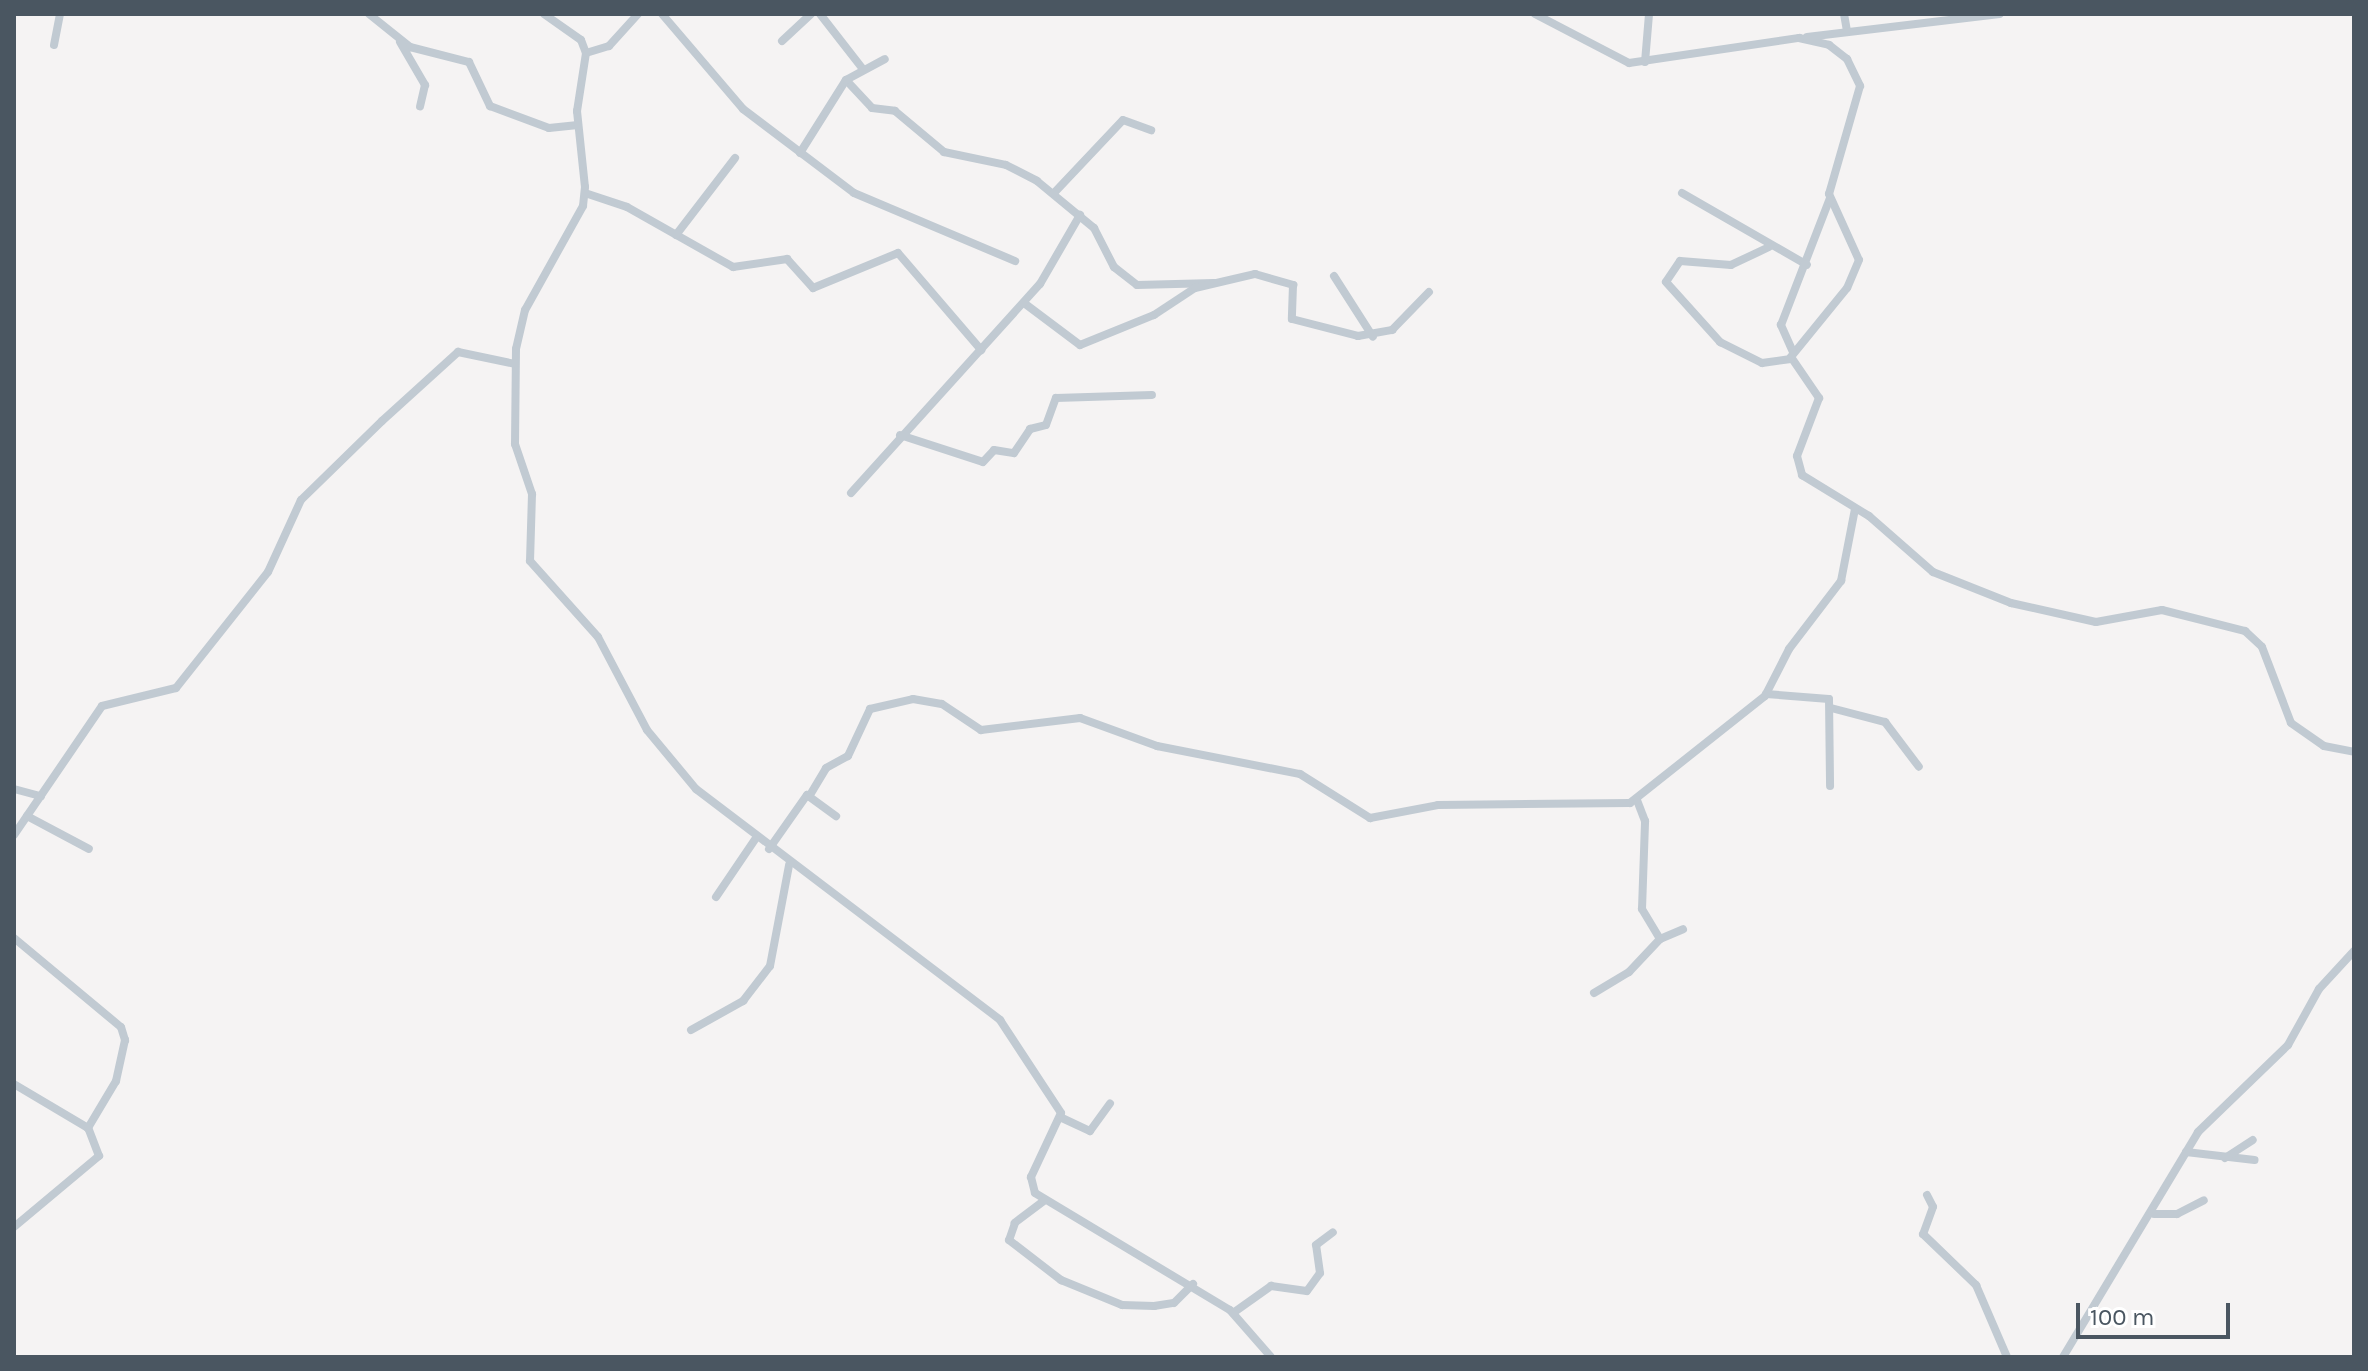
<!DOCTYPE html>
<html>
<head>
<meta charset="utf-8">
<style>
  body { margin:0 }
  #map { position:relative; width:2368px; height:1371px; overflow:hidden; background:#f5f3f3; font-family:Karla,sans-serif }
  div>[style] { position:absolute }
  .minor>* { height:8px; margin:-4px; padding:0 4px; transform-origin:4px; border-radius:4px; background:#c1cad2 }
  span { translate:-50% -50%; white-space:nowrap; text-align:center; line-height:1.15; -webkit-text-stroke:6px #fff; paint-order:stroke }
  .frame { position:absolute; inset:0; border:16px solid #4a5661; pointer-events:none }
  .scale { position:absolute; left:2076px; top:1303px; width:154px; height:36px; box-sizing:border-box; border:4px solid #4a5661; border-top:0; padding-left:10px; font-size:24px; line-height:28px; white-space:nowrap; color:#4a5661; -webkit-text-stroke:6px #fff; paint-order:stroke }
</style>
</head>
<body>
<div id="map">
  <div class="minor">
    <i style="left:369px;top:14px;width:53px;rotate:38.8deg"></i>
    <i style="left:410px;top:47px;width:61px;rotate:14.3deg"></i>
    <i style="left:469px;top:62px;width:49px;rotate:64.5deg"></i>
    <i style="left:490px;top:106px;width:63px;rotate:20.4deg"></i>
    <i style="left:549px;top:128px;width:29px;rotate:-6deg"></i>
    <i style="left:544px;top:14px;width:45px;rotate:35.1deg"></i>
    <i style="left:581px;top:40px;width:14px;rotate:69deg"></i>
    <i style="left:586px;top:53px;width:59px;rotate:98.8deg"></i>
    <i style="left:577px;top:111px;width:76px;rotate:84deg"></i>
    <i style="left:585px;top:187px;width:19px;rotate:96deg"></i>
    <i style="left:583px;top:206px;width:119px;rotate:119.1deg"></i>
    <i style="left:525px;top:310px;width:40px;rotate:103deg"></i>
    <i style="left:516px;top:349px;width:95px;rotate:90.6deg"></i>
    <i style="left:515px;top:444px;width:53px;rotate:71.2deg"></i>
    <i style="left:532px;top:494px;width:67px;rotate:91.7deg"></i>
    <i style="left:530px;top:561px;width:102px;rotate:48.2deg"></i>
    <i style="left:598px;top:637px;width:105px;rotate:62.2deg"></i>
    <i style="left:647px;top:730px;width:77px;rotate:50.3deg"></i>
    <i style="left:696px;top:789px;width:382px;rotate:37.2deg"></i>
    <i style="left:1000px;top:1020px;width:111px;rotate:56.7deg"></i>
    <i style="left:1061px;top:1113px;width:71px;rotate:115.1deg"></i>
    <i style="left:1031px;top:1177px;width:16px;rotate:76deg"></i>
    <i style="left:1035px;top:1193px;width:227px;rotate:31deg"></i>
    <i style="left:1230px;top:1310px;width:62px;rotate:48.9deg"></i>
    <i style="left:662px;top:14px;width:125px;rotate:49.5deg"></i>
    <i style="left:743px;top:109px;width:139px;rotate:37.1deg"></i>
    <i style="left:854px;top:193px;width:175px;rotate:22.9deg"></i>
    <i style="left:820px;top:14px;width:68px;rotate:52.1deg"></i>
    <i style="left:1535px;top:14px;width:106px;rotate:27.5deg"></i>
    <i style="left:1629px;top:63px;width:172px;rotate:-8.4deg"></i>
    <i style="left:1799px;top:38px;width:31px;rotate:13deg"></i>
    <i style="left:1829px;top:45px;width:23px;rotate:38deg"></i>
    <i style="left:1847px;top:59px;width:30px;rotate:64deg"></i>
    <i style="left:1860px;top:86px;width:112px;rotate:106deg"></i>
    <i style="left:1829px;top:194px;width:72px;rotate:65.6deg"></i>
    <i style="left:1859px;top:260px;width:30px;rotate:113deg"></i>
    <i style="left:1847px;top:288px;width:89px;rotate:129.1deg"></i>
    <i style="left:1791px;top:357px;width:50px;rotate:55.7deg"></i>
    <i style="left:1819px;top:398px;width:62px;rotate:110.8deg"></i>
    <i style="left:1797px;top:456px;width:20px;rotate:75deg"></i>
    <i style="left:1802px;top:475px;width:79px;rotate:31.5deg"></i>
    <i style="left:1869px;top:516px;width:85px;rotate:41.2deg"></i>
    <i style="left:1933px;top:572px;width:84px;rotate:21.7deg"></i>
    <i style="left:2011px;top:603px;width:87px;rotate:12.6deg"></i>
    <i style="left:2096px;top:622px;width:67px;rotate:-10.3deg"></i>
    <i style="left:2162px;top:610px;width:86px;rotate:14.2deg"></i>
    <i style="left:2245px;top:631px;width:23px;rotate:43deg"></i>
    <i style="left:2262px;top:647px;width:81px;rotate:69.1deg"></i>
    <i style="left:2291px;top:723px;width:40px;rotate:34.9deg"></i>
    <i style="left:2324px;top:746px;width:31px;rotate:11deg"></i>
    <i style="left:1844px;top:14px;width:17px;rotate:80deg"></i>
    <i style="left:1807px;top:37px;width:194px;rotate:-6.8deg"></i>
    <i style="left:782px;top:41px;width:40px;rotate:-43deg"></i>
    <i style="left:400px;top:42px;width:50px;rotate:59.8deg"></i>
    <i style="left:425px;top:85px;width:22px;rotate:103deg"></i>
    <i style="left:54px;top:45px;width:32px;rotate:-79deg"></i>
    <i style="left:586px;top:53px;width:24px;rotate:-17deg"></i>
    <i style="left:609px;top:46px;width:43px;rotate:-47.8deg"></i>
    <i style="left:1645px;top:62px;width:48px;rotate:-85.2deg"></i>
    <i style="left:846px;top:80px;width:38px;rotate:47deg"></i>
    <i style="left:872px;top:108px;width:23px;rotate:7deg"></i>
    <i style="left:895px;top:111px;width:64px;rotate:39.9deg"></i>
    <i style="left:944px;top:152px;width:63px;rotate:11.8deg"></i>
    <i style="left:1006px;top:165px;width:35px;rotate:27deg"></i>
    <i style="left:1037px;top:181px;width:74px;rotate:39.5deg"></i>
    <i style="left:1094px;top:228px;width:44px;rotate:62.9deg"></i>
    <i style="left:1114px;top:267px;width:29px;rotate:38deg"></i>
    <i style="left:1137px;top:285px;width:77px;rotate:-1.5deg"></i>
    <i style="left:800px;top:153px;width:86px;rotate:-57.8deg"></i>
    <i style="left:846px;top:80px;width:44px;rotate:-28.3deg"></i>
    <i style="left:585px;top:193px;width:44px;rotate:18.4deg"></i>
    <i style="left:627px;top:207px;width:122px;rotate:29.5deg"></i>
    <i style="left:733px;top:267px;width:55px;rotate:-8.4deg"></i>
    <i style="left:787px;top:259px;width:39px;rotate:48deg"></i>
    <i style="left:813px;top:288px;width:92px;rotate:-22.4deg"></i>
    <i style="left:898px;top:253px;width:128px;rotate:49.4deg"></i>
    <i style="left:1054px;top:193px;width:100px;rotate:-46.6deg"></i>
    <i style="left:1123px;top:120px;width:30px;rotate:20deg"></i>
    <i style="left:1682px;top:193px;width:144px;rotate:29.9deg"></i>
    <i style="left:676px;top:235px;width:97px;rotate:-52.5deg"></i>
    <i style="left:1769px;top:247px;width:42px;rotate:154.7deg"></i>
    <i style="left:1731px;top:265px;width:51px;rotate:-175.5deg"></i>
    <i style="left:1680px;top:261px;width:25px;rotate:124deg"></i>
    <i style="left:1666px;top:282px;width:81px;rotate:48deg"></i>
    <i style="left:1720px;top:342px;width:47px;rotate:26.6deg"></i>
    <i style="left:1762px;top:363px;width:29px;rotate:-8deg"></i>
    <i style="left:1334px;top:276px;width:72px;rotate:57.4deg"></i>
    <i style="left:1024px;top:303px;width:70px;rotate:36.9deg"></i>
    <i style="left:1080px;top:345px;width:80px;rotate:-22.1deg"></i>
    <i style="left:1154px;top:315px;width:49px;rotate:-33.4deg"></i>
    <i style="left:1195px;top:288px;width:62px;rotate:-13.1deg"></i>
    <i style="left:1255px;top:274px;width:40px;rotate:16deg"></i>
    <i style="left:1293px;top:285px;width:34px;rotate:92deg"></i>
    <i style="left:1292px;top:319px;width:68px;rotate:14.4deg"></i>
    <i style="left:1358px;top:336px;width:35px;rotate:-10deg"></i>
    <i style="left:1392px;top:330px;width:53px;rotate:-45.8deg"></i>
    <i style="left:1793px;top:352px;width:30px;rotate:-114deg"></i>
    <i style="left:1781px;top:325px;width:136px;rotate:-68.9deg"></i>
    <i style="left:900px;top:435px;width:87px;rotate:18deg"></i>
    <i style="left:983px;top:462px;width:16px;rotate:-47deg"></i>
    <i style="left:994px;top:450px;width:20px;rotate:9deg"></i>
    <i style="left:1014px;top:453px;width:29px;rotate:-56deg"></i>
    <i style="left:1030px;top:429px;width:16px;rotate:-14deg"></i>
    <i style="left:1046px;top:425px;width:29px;rotate:-70deg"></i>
    <i style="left:1056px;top:398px;width:96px;rotate:-1.8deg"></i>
    <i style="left:851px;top:493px;width:282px;rotate:-47.9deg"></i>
    <i style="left:1040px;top:284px;width:80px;rotate:-59.9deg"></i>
    <i style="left:1766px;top:694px;width:63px;rotate:4.5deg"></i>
    <i style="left:1829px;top:699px;width:87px;rotate:89.3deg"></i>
    <i style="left:1831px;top:708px;width:56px;rotate:14.5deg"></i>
    <i style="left:1885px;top:722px;width:56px;rotate:52.9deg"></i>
    <i style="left:14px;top:789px;width:28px;rotate:15deg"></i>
    <i style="left:810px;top:795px;width:31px;rotate:-59deg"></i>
    <i style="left:826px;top:768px;width:25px;rotate:-29deg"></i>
    <i style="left:848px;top:756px;width:52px;rotate:-64.9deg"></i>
    <i style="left:870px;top:709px;width:44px;rotate:-13.1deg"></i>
    <i style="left:913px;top:699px;width:29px;rotate:10deg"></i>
    <i style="left:942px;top:704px;width:47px;rotate:33.7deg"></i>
    <i style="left:981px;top:730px;width:100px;rotate:-6.9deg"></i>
    <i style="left:1080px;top:718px;width:82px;rotate:20deg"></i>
    <i style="left:1157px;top:746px;width:146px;rotate:11.1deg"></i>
    <i style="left:1300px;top:774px;width:83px;rotate:32.2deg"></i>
    <i style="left:1370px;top:818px;width:69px;rotate:-10.8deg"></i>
    <i style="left:1438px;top:805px;width:192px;rotate:-0.6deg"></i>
    <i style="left:1630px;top:803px;width:172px;rotate:-38.4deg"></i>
    <i style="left:1765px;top:696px;width:53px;rotate:-62.9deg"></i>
    <i style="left:1789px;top:649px;width:86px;rotate:-52.6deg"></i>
    <i style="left:1841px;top:581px;width:73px;rotate:-79deg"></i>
    <i style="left:27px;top:816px;width:70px;rotate:28deg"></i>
    <i style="left:14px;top:835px;width:156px;rotate:-55.7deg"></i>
    <i style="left:102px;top:706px;width:76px;rotate:-13.7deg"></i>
    <i style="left:176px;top:688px;width:148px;rotate:-51.6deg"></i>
    <i style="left:268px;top:572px;width:79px;rotate:-65.4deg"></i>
    <i style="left:301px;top:500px;width:113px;rotate:-44.3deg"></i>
    <i style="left:382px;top:421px;width:103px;rotate:-42.2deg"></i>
    <i style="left:458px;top:352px;width:58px;rotate:11.9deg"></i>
    <i style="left:769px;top:849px;width:66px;rotate:-54.9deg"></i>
    <i style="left:807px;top:795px;width:36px;rotate:36deg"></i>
    <i style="left:716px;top:897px;width:71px;rotate:-55.9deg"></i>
    <i style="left:14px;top:938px;width:139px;rotate:39.8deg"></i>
    <i style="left:121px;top:1027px;width:14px;rotate:73deg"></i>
    <i style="left:125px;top:1040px;width:42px;rotate:102.4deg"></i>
    <i style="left:116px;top:1081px;width:55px;rotate:120.8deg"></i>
    <i style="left:88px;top:1128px;width:86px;rotate:-149.3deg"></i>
    <i style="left:1660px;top:939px;width:25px;rotate:-23deg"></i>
    <i style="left:1594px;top:993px;width:41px;rotate:-31deg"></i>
    <i style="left:1629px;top:972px;width:45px;rotate:-46.8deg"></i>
    <i style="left:1660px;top:939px;width:35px;rotate:-121deg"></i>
    <i style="left:1642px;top:909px;width:88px;rotate:-88deg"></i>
    <i style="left:1645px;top:821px;width:22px;rotate:-111deg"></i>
    <i style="left:691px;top:1030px;width:60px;rotate:-29.1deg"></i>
    <i style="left:743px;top:1001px;width:44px;rotate:-52.4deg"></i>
    <i style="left:770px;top:966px;width:103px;rotate:-79.3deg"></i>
    <i style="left:1062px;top:1118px;width:31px;rotate:25deg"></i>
    <i style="left:1090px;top:1131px;width:34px;rotate:-54deg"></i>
    <i style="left:2186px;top:1152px;width:69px;rotate:6.6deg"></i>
    <i style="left:2225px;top:1158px;width:33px;rotate:-33deg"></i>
    <i style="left:1927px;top:1195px;width:13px;rotate:63deg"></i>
    <i style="left:1933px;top:1207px;width:29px;rotate:110deg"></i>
    <i style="left:1923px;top:1234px;width:74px;rotate:43.9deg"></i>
    <i style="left:1976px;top:1285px;width:78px;rotate:66.7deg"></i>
    <i style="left:1045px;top:1200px;width:38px;rotate:143deg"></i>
    <i style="left:1015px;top:1223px;width:18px;rotate:109deg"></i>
    <i style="left:1009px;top:1240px;width:66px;rotate:37.6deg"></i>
    <i style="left:1061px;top:1280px;width:66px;rotate:22.3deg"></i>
    <i style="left:1122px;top:1305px;width:32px;rotate:2deg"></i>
    <i style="left:1154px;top:1306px;width:20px;rotate:-9deg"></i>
    <i style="left:1174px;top:1303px;width:27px;rotate:-45deg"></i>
    <i style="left:2154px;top:1214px;width:23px"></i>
    <i style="left:2177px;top:1214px;width:30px;rotate:-27deg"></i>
    <i style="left:14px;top:1227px;width:111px;rotate:-39.9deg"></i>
    <i style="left:99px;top:1156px;width:30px;rotate:-111deg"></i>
    <i style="left:1233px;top:1313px;width:47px;rotate:-35.4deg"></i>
    <i style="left:1271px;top:1286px;width:36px;rotate:8deg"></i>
    <i style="left:1307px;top:1291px;width:22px;rotate:-54deg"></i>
    <i style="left:1320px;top:1273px;width:28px;rotate:-98deg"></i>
    <i style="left:1316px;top:1245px;width:21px;rotate:-37deg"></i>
    <i style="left:2063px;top:1357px;width:262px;rotate:-59deg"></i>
    <i style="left:2198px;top:1132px;width:125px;rotate:-44deg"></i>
    <i style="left:2288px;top:1045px;width:64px;rotate:-61deg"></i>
    <i style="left:2319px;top:989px;width:52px;rotate:-47.4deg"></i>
  </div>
  <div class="frame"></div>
  <div class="scale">100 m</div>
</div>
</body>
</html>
